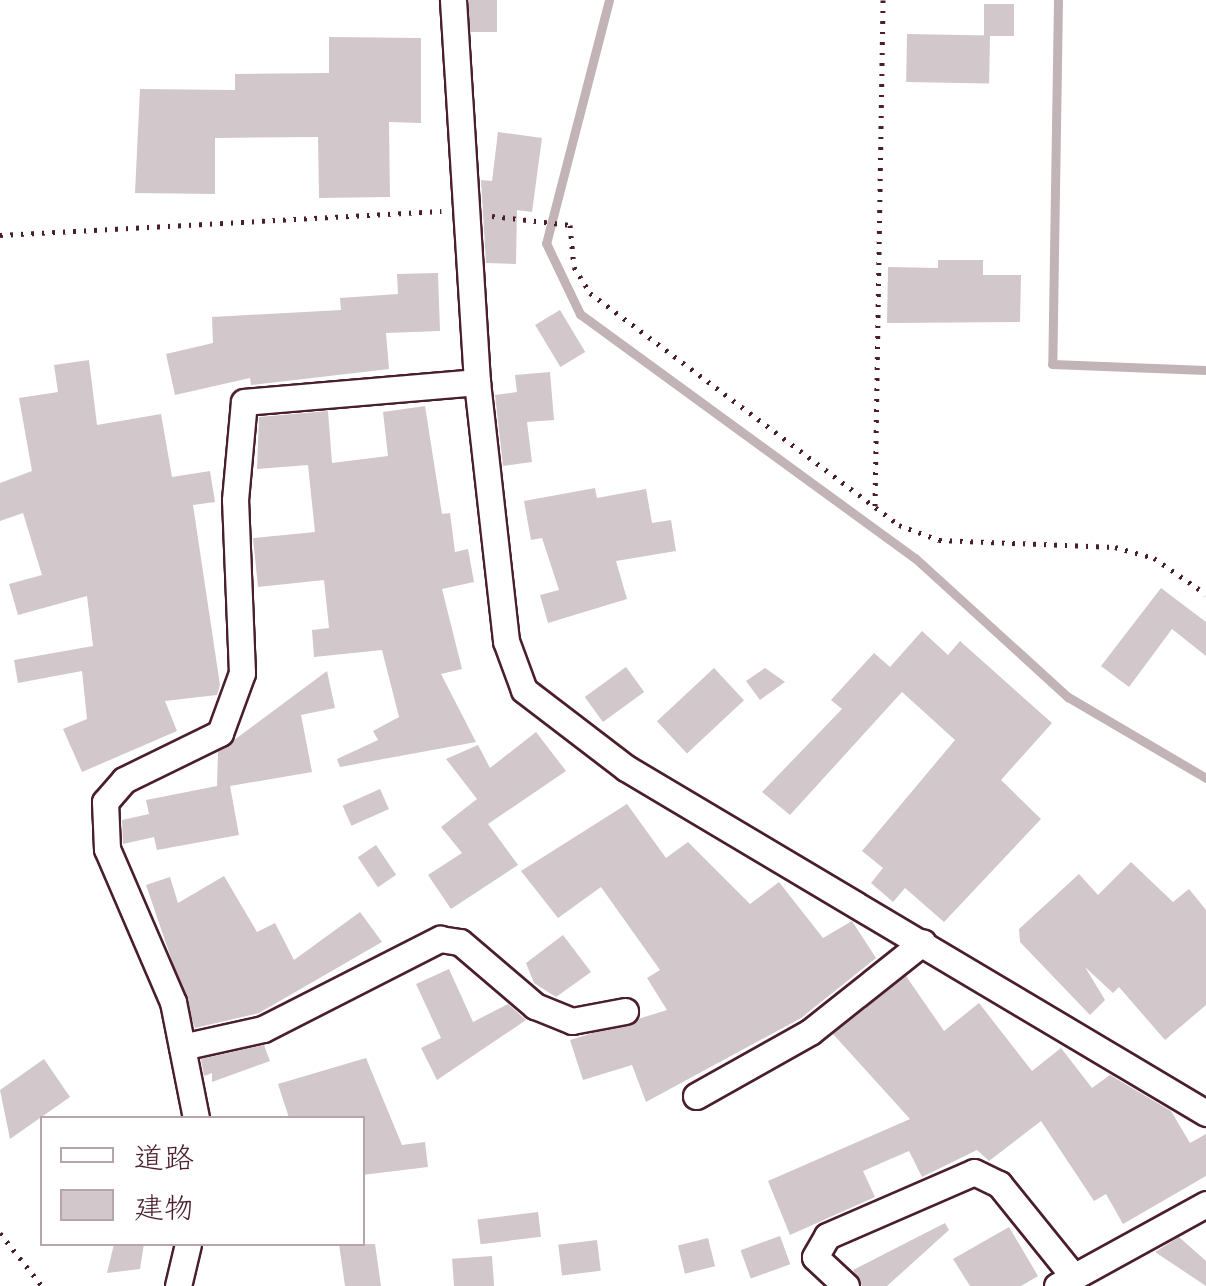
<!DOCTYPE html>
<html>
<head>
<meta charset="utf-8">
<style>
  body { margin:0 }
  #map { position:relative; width:1206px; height:1286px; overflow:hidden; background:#fff; font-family:Mali,"Klee One",sans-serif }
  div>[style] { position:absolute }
  .stream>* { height:9px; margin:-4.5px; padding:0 4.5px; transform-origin:4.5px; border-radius:4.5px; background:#c1b3b6 }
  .building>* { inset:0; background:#d2c7cb; transform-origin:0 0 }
  .path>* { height:5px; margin-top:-2.5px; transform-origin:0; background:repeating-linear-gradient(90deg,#4a1f2b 0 2.5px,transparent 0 10.5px) }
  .roads { filter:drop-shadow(2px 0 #4a1f2b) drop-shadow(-2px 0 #4a1f2b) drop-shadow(0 2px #4a1f2b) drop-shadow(0 -2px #4a1f2b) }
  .street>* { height:25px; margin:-12.5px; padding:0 12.5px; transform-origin:12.5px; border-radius:12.5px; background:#fff }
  span { translate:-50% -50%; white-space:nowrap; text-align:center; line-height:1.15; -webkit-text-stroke:9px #fff; paint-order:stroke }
  .legend { position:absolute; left:40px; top:1116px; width:325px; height:130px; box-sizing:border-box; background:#fff; border:2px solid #b7a5aa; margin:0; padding:12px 18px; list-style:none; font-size:30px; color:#4a1f2b }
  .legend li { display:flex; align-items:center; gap:20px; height:50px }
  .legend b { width:50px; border:2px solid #b7a5aa }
</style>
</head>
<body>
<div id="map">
  <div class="stream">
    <i style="left:609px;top:0;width:251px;rotate:104.5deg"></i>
    <i style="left:546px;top:243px;width:79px;rotate:64.4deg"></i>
    <i style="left:580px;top:314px;width:414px;rotate:36.1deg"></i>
    <i style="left:915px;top:558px;width:207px;rotate:42.3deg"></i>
    <i style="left:1068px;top:697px;width:160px;rotate:30.4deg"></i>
    <i style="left:1058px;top:0;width:364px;rotate:90.9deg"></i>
    <i style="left:1052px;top:364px;width:154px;rotate:2.2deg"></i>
  </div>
  <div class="building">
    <i style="left:469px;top:0;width:28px;height:32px"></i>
    <i style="left:984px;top:4px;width:30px;height:32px"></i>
    <i style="left:907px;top:34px;width:83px;height:48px;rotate:1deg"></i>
    <i style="clip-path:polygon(329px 37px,421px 38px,421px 123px,389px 122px,390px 197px,319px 198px,318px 137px,215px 138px,215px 194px,135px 193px,140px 89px,235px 90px,235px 74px,329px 73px)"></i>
    <i style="clip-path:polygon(498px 132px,542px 138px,532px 212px,517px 210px,516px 264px,486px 263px,481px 180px,492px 181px)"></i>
    <i style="clip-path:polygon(938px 260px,983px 260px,983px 275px,1021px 275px,1020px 322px,887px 323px,888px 267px,938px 268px)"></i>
    <i style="clip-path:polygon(438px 273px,440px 331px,386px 333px,389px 369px,251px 385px,250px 378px,175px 395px,166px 354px,213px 343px,212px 317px,341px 310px,340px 298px,398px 294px,397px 274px)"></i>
    <i style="left:560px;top:310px;width:49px;height:29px;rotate:59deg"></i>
    <i style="clip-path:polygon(89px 360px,97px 425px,161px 414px,172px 477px,210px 471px,215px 502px,193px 505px,220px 685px,217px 695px,165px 701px,177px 731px,82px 772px,63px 729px,87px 719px,82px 671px,18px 683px,14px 660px,93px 646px,87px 596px,18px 615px,9px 584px,42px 575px,23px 513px,0 521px,0 483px,32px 471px,19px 398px,58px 392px,54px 365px)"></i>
    <i style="clip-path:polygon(550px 372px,554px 420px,527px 422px,532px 462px,503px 466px,495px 395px,517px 392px,515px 375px)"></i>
    <i style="clip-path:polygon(425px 406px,442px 514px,450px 513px,455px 552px,468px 549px,474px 582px,442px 589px,462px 669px,441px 674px,476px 742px,340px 767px,337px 759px,378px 740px,373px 731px,399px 717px,382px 650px,314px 657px,312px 630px,329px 628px,324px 580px,258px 587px,253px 538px,315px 532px,308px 465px,257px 469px,259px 417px,328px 411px,332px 463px,388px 456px,383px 412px)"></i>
    <i style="clip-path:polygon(595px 488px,597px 498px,646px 489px,652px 523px,671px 520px,676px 551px,616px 561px,627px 599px,548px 623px,540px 595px,559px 590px,542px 538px,531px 540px,524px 501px)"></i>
    <i style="clip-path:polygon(1161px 588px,1206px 622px,1206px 656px,1172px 629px,1129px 687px,1101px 666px)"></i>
    <i style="clip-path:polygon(922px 631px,948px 655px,960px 641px,1052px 723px,1001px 780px,1041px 819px,944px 922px,905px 888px,893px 902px,871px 883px,883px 868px,862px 851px,955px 740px,902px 692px,790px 815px,762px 792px,842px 709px,831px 700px,874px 653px,890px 667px)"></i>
    <i style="left:626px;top:667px;width:31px;height:51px;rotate:54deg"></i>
    <i style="left:714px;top:668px;width:44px;height:78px;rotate:47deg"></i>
    <i style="clip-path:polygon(765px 668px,785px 682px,760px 700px,746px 681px)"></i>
    <i style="clip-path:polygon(327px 671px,335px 708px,301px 715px,312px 772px,230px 786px,239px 835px,157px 850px,154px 837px,123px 844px,122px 820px,149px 814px,146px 800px,217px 786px,218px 752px)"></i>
    <i style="clip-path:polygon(536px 732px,566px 771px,488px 824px,518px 865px,451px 909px,428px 875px,462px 853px,441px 827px,477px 799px,446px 759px,478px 745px,490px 768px)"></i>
    <i style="left:380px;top:789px;width:22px;height:41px;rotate:66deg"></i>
    <i style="clip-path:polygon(627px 804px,666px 858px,688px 842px,750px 904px,779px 882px,823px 938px,852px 921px,876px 958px,801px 1018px,646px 1102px,632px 1065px,583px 1080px,570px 1040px,667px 1010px,647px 978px,660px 970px,601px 887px,558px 918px,521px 871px)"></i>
    <i style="left:376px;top:845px;width:36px;height:22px;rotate:56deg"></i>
    <i style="clip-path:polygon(1131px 862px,1173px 902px,1189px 889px,1206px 910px,1206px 1005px,1165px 1040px,1119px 987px,1113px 993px,1085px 967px,1105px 1000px,1090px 1015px,1020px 942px,1019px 929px,1079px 874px,1098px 895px)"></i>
    <i style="clip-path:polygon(224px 876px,257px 932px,275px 923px,294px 960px,360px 912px,382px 942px,259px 1013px,195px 1028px,146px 885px,170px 877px,178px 903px)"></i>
    <i style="clip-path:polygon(563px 935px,591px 972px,556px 997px,534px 983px,526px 963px)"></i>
    <i style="clip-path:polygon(449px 969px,473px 1022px,508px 1004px,526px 1020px,437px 1080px,421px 1048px,441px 1038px,416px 984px)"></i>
    <i style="clip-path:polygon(906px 976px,944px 1031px,979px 1003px,1032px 1071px,1061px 1048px,1092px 1088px,1110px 1075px,1171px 1111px,1190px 1143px,1206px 1134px,1206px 1176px,1123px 1224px,1106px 1194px,1094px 1201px,1041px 1121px,989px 1161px,977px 1150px,922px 1177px,909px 1151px,863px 1171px,875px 1197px,790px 1235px,768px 1181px,910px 1119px,833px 1034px)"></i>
    <i style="clip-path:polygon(264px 1045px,270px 1061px,212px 1082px,212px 1073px,204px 1076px,201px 1059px)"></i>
    <i style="clip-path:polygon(366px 1058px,402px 1145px,425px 1142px,428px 1167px,362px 1175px,362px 1118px,289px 1118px,278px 1084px)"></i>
    <i style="clip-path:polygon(44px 1059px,70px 1097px,10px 1139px,0 1090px)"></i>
    <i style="left:538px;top:1212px;width:25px;height:61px;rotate:83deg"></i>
    <i style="clip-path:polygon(945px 1223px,949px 1230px,887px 1286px,862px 1286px,853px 1270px)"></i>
    <i style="clip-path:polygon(1009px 1227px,1038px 1276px,1021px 1286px,970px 1286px,953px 1259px)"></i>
    <i style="left:780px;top:1236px;width:30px;height:42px;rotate:70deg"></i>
    <i style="clip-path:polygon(1179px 1237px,1206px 1261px,1206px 1286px,1155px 1252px)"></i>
    <i style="left:708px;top:1238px;width:29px;height:31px;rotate:76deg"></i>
    <i style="left:597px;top:1240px;width:31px;height:39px;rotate:83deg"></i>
    <i style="clip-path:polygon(114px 1244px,144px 1244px,140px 1269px,107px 1273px)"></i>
    <i style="clip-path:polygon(339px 1244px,375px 1244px,381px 1286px,345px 1286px)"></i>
    <i style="left:492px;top:1256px;width:30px;height:40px;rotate:86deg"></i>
  </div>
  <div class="path">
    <i style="left:492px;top:216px;width:79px;rotate:6.6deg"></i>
    <i style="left:570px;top:225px;width:42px;rotate:84.6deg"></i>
    <i style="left:574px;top:267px;width:31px;rotate:58deg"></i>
    <i style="left:590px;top:293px;width:386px;rotate:36.9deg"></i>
    <i style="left:899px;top:525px;width:43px;rotate:20.6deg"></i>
    <i style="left:939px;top:540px;width:176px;rotate:2.3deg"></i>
    <i style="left:1115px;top:547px;width:41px;rotate:15.8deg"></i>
    <i style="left:1154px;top:558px;width:63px;rotate:34.7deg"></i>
    <i style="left:0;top:235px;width:442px;rotate:-3.1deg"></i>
    <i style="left:875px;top:506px;width:506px;rotate:-89.09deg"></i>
    <i style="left:0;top:1233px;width:68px;rotate:51.6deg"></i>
  </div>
  <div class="roads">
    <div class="street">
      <i style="left:453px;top:0;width:383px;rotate:86.4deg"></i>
      <i style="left:477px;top:382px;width:261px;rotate:83.6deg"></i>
      <i style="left:506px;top:641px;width:52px;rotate:69.8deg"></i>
      <i style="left:524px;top:690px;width:128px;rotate:37.4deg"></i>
      <i style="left:626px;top:768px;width:675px;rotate:30.75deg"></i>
      <i style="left:182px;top:1047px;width:83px;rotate:-12.5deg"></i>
      <i style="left:263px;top:1029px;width:199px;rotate:-27deg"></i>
      <i style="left:440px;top:939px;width:20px;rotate:9deg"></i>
      <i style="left:460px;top:942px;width:99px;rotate:40.5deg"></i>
      <i style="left:535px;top:1006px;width:40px;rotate:22deg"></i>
      <i style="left:572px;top:1021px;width:54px;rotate:-10.7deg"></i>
      <i style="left:696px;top:1096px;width:131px;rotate:-29.3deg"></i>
      <i style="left:810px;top:1032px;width:144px;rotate:-38.5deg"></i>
      <i style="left:196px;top:1118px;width:118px;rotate:-101.2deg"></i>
      <i style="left:173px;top:1002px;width:167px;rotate:-113.3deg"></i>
      <i style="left:107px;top:849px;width:47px;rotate:-92.4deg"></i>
      <i style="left:105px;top:802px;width:29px;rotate:-49deg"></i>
      <i style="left:124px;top:780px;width:107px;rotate:-26.1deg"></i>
      <i style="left:220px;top:733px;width:64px;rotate:-69.9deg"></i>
      <i style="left:242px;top:673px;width:173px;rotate:-92.3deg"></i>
      <i style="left:235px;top:500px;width:98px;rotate:-84.8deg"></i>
      <i style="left:244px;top:402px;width:234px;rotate:-4.9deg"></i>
      <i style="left:178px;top:1286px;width:43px;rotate:-76.6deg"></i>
      <i style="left:846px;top:1286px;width:42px;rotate:-136.9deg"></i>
      <i style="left:815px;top:1257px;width:24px;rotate:-60deg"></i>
      <i style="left:827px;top:1236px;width:160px;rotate:-23.5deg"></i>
      <i style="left:974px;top:1172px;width:28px;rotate:26deg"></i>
      <i style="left:999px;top:1184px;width:119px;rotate:51.1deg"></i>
      <i style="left:1057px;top:1286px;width:170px;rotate:-28.8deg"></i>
    </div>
  </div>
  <ul class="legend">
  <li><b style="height:12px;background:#fff"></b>道路</li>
  <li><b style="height:28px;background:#d2c7cb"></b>建物</li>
  </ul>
</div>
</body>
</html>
